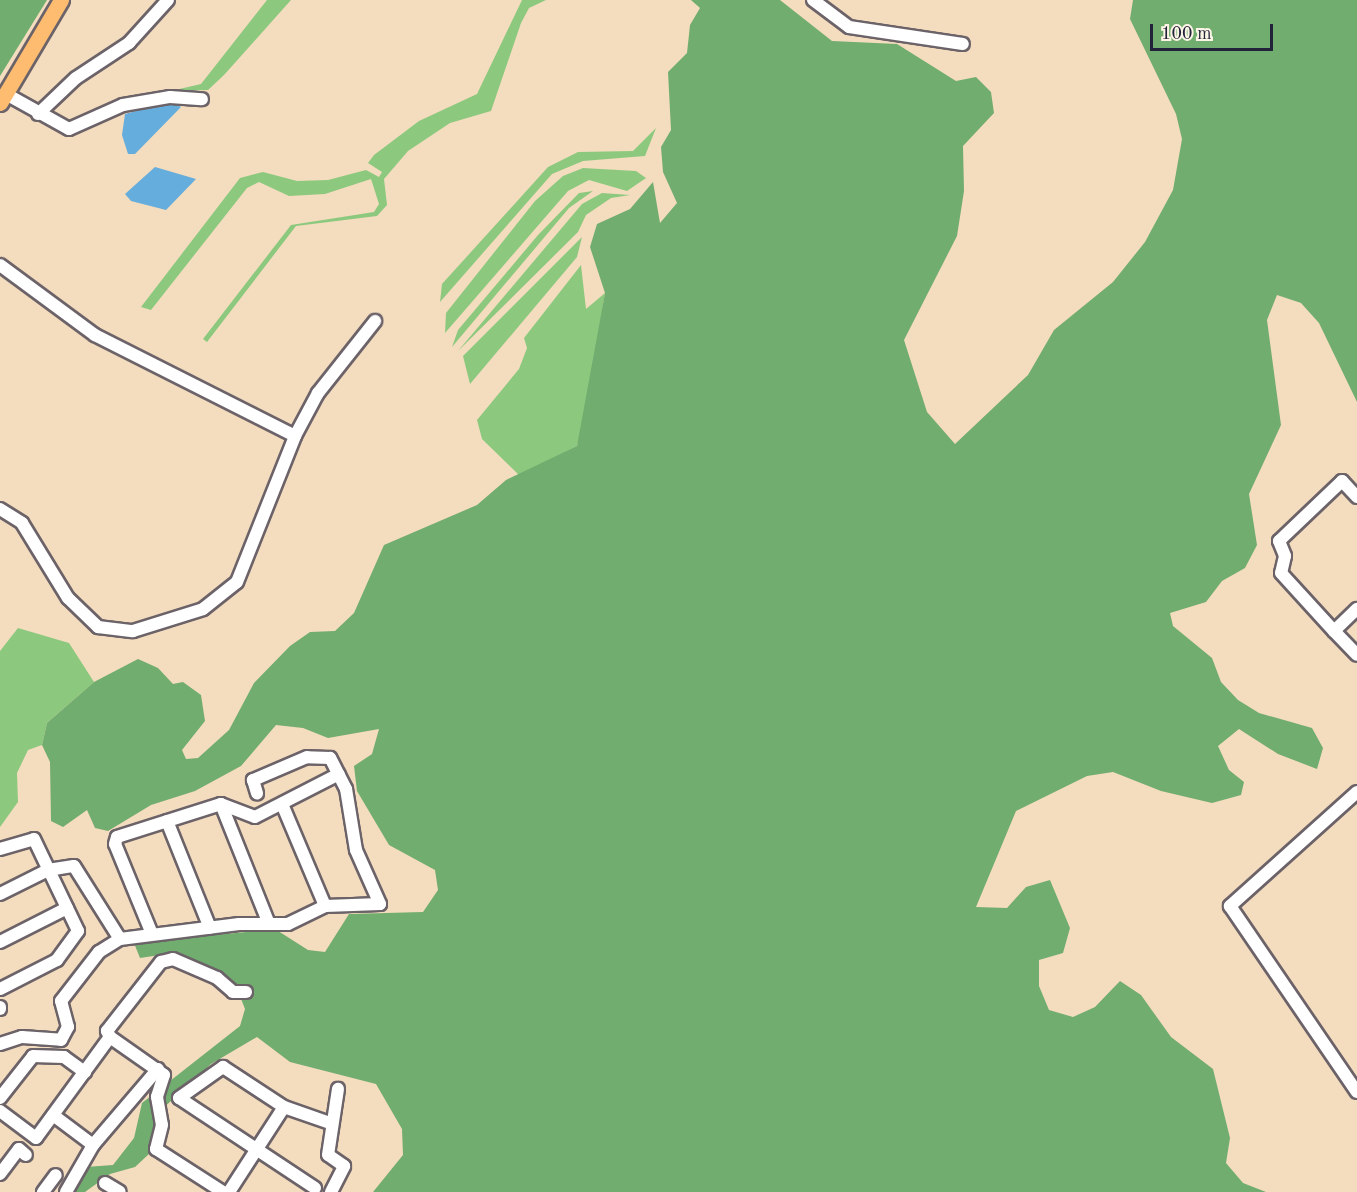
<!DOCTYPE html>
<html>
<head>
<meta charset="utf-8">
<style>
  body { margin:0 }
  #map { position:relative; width:1357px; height:1192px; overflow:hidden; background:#f4dcbe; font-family:"Old Standard TT",serif }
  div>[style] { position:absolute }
  .green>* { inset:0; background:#8cc97f }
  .forest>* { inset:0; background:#71ad6e }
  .water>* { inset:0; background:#65addc }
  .roads { filter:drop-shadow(2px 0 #6c6369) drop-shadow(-2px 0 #6c6369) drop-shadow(0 2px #6c6369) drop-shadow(0 -2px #6c6369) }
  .minor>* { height:12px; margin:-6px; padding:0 6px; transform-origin:6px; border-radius:6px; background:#fff }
  .major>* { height:15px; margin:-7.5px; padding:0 7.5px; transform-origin:7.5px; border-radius:7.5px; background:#fdbc70 }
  span { translate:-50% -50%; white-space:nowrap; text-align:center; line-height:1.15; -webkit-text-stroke:4.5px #fcf5e5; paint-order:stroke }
  .scale { position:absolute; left:1150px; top:24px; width:123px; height:27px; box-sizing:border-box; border:3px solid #22223b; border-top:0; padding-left:8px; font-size:18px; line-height:21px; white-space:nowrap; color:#22223b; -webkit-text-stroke:4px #fcf5e5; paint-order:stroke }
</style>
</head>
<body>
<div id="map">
  <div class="green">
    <i style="clip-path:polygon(267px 0,291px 0,224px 75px,208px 90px,171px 91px,201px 84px)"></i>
    <i style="clip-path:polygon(522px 0,546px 0,529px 8px,521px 23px,491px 111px,450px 123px,408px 151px,384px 179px,387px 205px,377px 216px,296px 226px,207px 342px,203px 339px,291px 225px,374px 212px,379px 204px,371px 179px,325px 194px,289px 196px,259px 182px,247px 188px,151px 310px,141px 307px,240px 178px,263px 172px,297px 181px,328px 180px,366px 170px,379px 177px,382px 172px,368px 163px,374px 155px,419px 121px,477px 94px)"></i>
    <i style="clip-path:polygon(656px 128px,645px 156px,583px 161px,552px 174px,440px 302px,442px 284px,548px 167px,578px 152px,633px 151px)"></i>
    <i style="clip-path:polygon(583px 168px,636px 171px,646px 178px,627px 191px,589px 180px,568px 191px,445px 333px,446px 313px,535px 201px,563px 176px)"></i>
    <i style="clip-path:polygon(593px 191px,569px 208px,452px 347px,458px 330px,538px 235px,579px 193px)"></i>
    <i style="clip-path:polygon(602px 193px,630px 195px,611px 198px,586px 215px,578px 232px,458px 351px,582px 204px)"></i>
    <i style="clip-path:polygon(582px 237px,577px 257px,470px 384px,463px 356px)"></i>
    <i style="clip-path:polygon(581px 265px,586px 309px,605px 293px,585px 421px,577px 446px,520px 476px,482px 439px,477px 420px,519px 369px,527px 348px,524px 338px)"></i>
    <i style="clip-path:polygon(18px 628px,69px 643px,94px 682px,47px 723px,42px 745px,28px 750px,17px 773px,18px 802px,0 827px,0 651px)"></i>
  </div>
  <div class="forest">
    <i style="clip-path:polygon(0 0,47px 0,0 76px)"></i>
    <i style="clip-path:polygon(691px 0,780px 0,832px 41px,897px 44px,956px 81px,976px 77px,991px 92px,994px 113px,963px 146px,964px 191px,957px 236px,904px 340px,927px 412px,955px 444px,1028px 375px,1054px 330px,1113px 282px,1145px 242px,1173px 190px,1182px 139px,1176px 114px,1130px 19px,1133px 0,1357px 0,1357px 402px,1319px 323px,1301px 303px,1277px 295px,1267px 320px,1281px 425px,1249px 494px,1257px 545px,1245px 568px,1222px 581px,1206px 602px,1170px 613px,1173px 626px,1212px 658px,1221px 682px,1238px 700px,1259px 713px,1312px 728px,1323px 748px,1317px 769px,1278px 754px,1239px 729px,1218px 746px,1229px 770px,1244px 782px,1241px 795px,1212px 803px,1161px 791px,1113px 772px,1087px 776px,1016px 811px,976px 907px,1007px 908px,1026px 887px,1050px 880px,1070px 928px,1063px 953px,1039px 960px,1039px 986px,1049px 1010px,1073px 1017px,1095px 1007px,1120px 981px,1141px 995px,1171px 1037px,1213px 1069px,1230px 1138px,1226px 1163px,1243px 1183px,1266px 1192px,373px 1192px,403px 1155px,402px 1129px,376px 1084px,290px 1062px,257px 1037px,211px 1064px,159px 1112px,150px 1153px,135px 1167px,110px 1174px,85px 1192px,72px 1192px,86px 1167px,113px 1165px,134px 1138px,142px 1103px,240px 1026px,245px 1009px,236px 986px,215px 973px,173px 953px,140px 958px,134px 943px,275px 929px,308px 950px,325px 952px,349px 914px,423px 912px,438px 890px,435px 870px,389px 845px,357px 791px,354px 766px,372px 754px,379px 729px,328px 738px,303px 728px,276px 725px,241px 766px,195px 791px,151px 805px,108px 831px,95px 828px,87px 810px,63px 827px,51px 821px,50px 762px,42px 745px,47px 723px,94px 682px,138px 659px,158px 668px,173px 684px,183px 682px,201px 695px,205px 721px,182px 750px,186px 759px,198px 758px,229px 730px,254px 683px,290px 646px,310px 632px,335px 631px,354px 613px,384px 545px,477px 505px,506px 480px,577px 446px,605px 293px,590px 247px,597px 224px,630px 209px,653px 182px,660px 223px,677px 203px,663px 172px,661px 147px,671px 130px,668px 72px,687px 53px,690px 25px,700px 8px)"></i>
  </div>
  <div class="water">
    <i style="clip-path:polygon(171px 101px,181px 107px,135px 154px,128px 154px,122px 135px,125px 114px)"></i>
    <i style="clip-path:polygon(155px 167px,196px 179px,166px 210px,131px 201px,125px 194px)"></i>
  </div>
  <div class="roads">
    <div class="minor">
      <i style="left:813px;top:0;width:45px;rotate:36.9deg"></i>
      <i style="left:849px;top:27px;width:115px;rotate:8.5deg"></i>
      <i style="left:6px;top:94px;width:72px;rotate:29.1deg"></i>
      <i style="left:69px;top:129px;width:59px;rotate:-24deg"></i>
      <i style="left:123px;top:105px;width:48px;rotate:-9.7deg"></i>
      <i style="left:170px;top:97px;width:32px;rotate:4deg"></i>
      <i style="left:38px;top:114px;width:52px;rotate:-43.5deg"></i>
      <i style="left:76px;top:78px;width:64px;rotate:-33.4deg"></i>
      <i style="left:129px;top:43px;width:58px;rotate:-47.8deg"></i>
      <i style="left:0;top:265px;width:118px;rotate:36.4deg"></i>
      <i style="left:95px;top:335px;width:224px;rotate:26.8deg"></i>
      <i style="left:1357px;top:497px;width:22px;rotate:-133deg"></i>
      <i style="left:1342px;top:481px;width:87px;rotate:136.4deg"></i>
      <i style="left:1279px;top:541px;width:16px;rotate:68deg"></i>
      <i style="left:1285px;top:556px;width:17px;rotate:103deg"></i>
      <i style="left:1281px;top:573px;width:79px;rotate:47.6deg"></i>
      <i style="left:1334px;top:631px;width:32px;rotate:-44deg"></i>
      <i style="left:0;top:509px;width:26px;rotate:32deg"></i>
      <i style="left:22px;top:523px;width:88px;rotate:58.5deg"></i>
      <i style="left:68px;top:598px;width:42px;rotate:44deg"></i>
      <i style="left:98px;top:627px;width:35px;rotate:7deg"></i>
      <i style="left:133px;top:631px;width:73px;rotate:-17.4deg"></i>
      <i style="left:203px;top:609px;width:43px;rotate:-38.5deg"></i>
      <i style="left:237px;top:582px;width:157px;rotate:-68.3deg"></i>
      <i style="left:295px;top:436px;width:49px;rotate:-61.9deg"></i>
      <i style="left:318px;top:393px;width:92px;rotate:-51.6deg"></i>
      <i style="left:1334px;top:631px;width:33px;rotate:46deg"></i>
      <i style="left:1357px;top:792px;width:171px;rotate:138.1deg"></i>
      <i style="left:1230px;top:906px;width:225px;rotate:55.7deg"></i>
      <i style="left:221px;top:804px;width:129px;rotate:68.2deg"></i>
      <i style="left:282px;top:804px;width:111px;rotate:67.1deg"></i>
      <i style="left:167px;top:821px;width:115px;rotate:68.1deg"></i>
      <i style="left:0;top:849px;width:35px;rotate:-16deg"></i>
      <i style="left:34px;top:839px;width:102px;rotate:64.4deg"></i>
      <i style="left:78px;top:931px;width:36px;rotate:126deg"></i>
      <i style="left:57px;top:960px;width:64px;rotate:153deg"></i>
      <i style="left:0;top:894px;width:54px;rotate:-26.6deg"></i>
      <i style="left:48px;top:870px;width:26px;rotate:-9deg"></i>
      <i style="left:74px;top:866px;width:86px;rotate:57.8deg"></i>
      <i style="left:152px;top:934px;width:97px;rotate:-112.3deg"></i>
      <i style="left:115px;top:844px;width:7px;rotate:-74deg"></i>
      <i style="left:117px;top:837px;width:109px;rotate:-17.6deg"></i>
      <i style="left:221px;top:804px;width:36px;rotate:21deg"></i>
      <i style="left:255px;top:817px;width:94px;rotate:-27.1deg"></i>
      <i style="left:0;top:942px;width:75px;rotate:-26.9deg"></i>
      <i style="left:0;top:1007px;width:2px;rotate:90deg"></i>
      <i style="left:110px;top:1037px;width:66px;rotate:35.1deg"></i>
      <i style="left:164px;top:1075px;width:23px;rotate:108deg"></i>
      <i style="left:157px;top:1097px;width:28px;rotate:80deg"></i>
      <i style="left:162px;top:1125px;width:25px;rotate:104deg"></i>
      <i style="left:156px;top:1149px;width:80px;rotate:32.7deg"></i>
      <i style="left:110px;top:1037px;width:7px;rotate:-117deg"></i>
      <i style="left:107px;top:1031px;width:88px;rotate:-52deg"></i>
      <i style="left:161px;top:962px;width:12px;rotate:-14deg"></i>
      <i style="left:173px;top:959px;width:48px;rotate:23.4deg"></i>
      <i style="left:217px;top:978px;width:21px;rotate:41deg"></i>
      <i style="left:233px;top:992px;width:13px"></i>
      <i style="left:0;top:1044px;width:23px;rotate:-18deg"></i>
      <i style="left:22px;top:1037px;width:39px;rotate:4deg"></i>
      <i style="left:61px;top:1040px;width:15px;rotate:-62deg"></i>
      <i style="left:68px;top:1027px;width:27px;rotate:-105deg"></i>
      <i style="left:61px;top:1001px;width:62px;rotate:-52.2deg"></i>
      <i style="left:99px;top:952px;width:25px;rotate:-32deg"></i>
      <i style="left:120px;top:939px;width:120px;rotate:-7.2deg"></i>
      <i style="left:239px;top:924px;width:49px"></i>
      <i style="left:288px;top:924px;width:41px;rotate:-25.9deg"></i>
      <i style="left:325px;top:906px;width:55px;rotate:-2.1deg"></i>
      <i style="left:380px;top:904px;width:59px;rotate:-114deg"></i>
      <i style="left:356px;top:850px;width:62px;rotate:-99.3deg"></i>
      <i style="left:346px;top:789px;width:35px;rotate:-117deg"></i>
      <i style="left:330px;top:758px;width:23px;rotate:-178deg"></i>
      <i style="left:307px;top:757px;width:59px;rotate:156.9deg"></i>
      <i style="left:253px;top:780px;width:14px;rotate:73deg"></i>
      <i style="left:0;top:1098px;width:53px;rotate:-51.8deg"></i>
      <i style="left:33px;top:1056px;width:31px;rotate:2deg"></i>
      <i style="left:64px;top:1057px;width:26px;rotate:36deg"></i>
      <i style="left:0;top:1111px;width:45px;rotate:36.9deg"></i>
      <i style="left:36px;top:1138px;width:125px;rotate:-53.8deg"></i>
      <i style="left:53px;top:1115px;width:50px;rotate:36.9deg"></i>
      <i style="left:93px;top:1145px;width:100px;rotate:-49.5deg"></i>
      <i style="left:0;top:1174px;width:31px;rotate:-53deg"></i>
      <i style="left:19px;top:1149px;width:9px;rotate:41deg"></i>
      <i style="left:105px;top:1183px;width:17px;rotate:31deg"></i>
      <i style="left:315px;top:1188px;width:163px;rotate:-146.5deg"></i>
      <i style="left:179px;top:1098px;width:54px;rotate:-35.2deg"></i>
      <i style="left:223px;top:1067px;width:73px;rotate:33.3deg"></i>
      <i style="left:284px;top:1107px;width:49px;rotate:19.2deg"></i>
      <i style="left:43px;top:1192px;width:21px;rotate:-53deg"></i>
      <i style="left:66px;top:1192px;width:54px;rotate:-60.1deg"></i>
      <i style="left:229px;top:1192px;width:101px;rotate:-57.1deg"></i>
      <i style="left:331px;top:1192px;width:29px;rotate:-63deg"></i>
      <i style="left:344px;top:1166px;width:19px;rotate:-145deg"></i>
      <i style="left:328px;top:1155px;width:67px;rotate:-81.4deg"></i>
    </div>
    <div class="major">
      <i style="left:0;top:103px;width:120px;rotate:-59.4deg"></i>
    </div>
  </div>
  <div class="scale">100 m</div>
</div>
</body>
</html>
